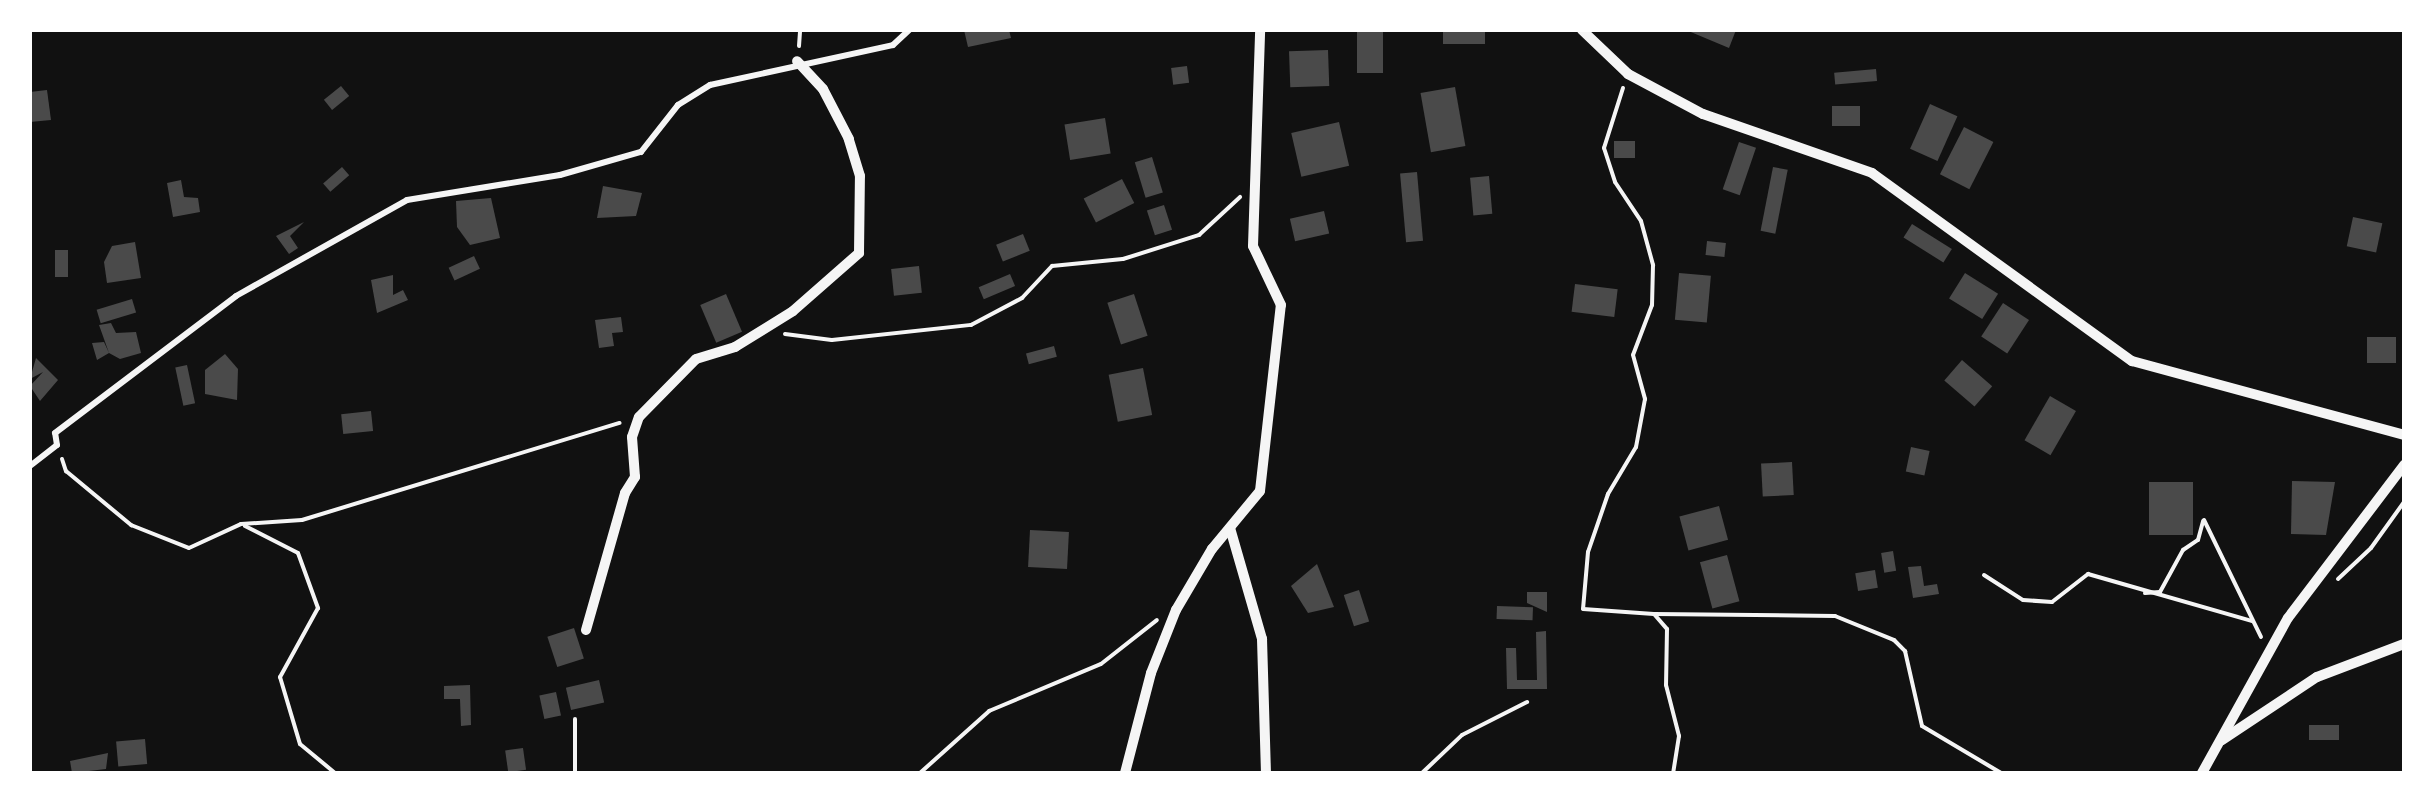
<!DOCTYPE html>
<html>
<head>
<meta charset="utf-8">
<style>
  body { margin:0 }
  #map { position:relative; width:2434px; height:803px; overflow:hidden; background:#111; font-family:Lato,sans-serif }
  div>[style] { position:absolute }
  .building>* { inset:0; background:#4a4a4a; transform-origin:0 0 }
  .path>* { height:4px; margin:-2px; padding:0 2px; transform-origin:2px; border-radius:2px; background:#f5f5f5 }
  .service>* { height:6px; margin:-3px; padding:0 3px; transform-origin:3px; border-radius:3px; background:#f5f5f5 }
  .minor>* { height:10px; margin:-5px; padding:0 5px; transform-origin:5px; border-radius:5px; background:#f5f5f5 }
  span { translate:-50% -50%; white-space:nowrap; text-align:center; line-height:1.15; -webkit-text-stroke:8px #fff; paint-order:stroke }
  .frame { position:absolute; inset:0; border:32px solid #fff; pointer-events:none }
</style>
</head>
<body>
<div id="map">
  <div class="building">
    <i style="clip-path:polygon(964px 30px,1009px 30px,1011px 38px,968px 47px)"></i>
    <i style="left:1357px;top:30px;width:26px;height:43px"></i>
    <i style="left:1443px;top:30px;width:42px;height:14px"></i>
    <i style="clip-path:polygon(1686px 30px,1736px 30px,1729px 48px)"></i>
    <i style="left:1328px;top:50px;width:36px;height:39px;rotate:88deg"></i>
    <i style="left:1187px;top:66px;width:17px;height:16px;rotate:83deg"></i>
    <i style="left:1876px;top:69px;width:12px;height:42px;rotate:85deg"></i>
    <i style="left:341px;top:86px;width:13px;height:22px;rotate:51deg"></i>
    <i style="left:1455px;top:87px;width:60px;height:35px;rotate:80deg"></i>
    <i style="clip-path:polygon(47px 90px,51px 120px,30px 122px,30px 92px)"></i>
    <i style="left:1930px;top:104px;width:30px;height:49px;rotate:24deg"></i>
    <i style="left:1832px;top:106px;width:28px;height:20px"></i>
    <i style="left:1105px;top:118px;width:36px;height:41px;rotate:81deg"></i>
    <i style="left:1339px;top:122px;width:45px;height:49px;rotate:77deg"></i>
    <i style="left:1964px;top:127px;width:33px;height:53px;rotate:27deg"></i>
    <i style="left:1614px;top:141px;width:21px;height:17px"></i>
    <i style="left:1739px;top:142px;width:18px;height:50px;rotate:19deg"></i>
    <i style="left:1152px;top:157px;width:37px;height:18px;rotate:73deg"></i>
    <i style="left:342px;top:167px;width:11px;height:25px;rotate:49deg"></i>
    <i style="left:1773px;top:167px;width:15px;height:65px;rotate:11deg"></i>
    <i style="left:1417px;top:172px;width:69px;height:17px;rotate:85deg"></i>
    <i style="left:1489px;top:176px;width:38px;height:19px;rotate:85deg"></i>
    <i style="left:1122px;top:179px;width:27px;height:43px;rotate:63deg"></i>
    <i style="clip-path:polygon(181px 180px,184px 197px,198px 198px,200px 212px,173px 217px,167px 183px)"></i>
    <i style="clip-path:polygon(603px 186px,642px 193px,636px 216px,597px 218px)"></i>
    <i style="clip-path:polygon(491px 198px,500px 238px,470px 245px,457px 227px,456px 201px)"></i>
    <i style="left:1164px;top:205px;width:26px;height:18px;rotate:72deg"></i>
    <i style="left:1324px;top:211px;width:23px;height:35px;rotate:77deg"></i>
    <i style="left:2353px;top:217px;width:30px;height:30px;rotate:12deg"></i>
    <i style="clip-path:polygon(304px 222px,290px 236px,298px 248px,289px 254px,276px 236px)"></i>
    <i style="left:1912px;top:224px;width:47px;height:16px;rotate:32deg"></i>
    <i style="left:1023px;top:234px;width:18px;height:29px;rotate:68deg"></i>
    <i style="left:1707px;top:241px;width:19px;height:14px;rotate:6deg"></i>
    <i style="clip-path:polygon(135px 242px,141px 278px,107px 283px,104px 262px,112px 246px)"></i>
    <i style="left:55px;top:250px;width:13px;height:27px"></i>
    <i style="left:474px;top:256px;width:14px;height:28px;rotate:65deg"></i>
    <i style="left:919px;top:266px;width:27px;height:28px;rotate:84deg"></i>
    <i style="left:1679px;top:273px;width:32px;height:47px;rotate:5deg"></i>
    <i style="left:1965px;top:273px;width:39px;height:30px;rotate:32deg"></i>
    <i style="left:1010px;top:274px;width:13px;height:34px;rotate:67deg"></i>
    <i style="clip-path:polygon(393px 275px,393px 295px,403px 290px,408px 300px,377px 313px,371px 280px)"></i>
    <i style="left:1575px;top:284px;width:43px;height:28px;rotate:7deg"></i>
    <i style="left:726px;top:294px;width:41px;height:28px;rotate:67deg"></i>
    <i style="left:1134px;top:294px;width:44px;height:28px;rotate:72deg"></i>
    <i style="left:132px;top:299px;width:14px;height:37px;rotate:73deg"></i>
    <i style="left:2003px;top:303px;width:31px;height:40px;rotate:33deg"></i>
    <i style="clip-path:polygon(621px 317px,623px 332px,612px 333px,614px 346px,599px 348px,595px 320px)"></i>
    <i style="clip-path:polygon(111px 323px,116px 333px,136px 332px,141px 353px,120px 359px,109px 353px,97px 360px,92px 343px,104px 342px,109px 353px,99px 325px)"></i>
    <i style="left:2367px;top:337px;width:29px;height:26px"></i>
    <i style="left:1054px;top:346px;width:11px;height:29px;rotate:75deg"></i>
    <i style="clip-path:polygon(225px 354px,238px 369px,237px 400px,205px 394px,205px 370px)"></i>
    <i style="clip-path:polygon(36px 358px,58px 380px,40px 401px,30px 386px,43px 372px,30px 379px)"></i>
    <i style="left:1962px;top:360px;width:40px;height:27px;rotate:41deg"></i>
    <i style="left:187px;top:365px;width:39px;height:12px;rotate:78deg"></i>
    <i style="left:1143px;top:368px;width:48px;height:35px;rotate:79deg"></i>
    <i style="left:2050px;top:396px;width:30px;height:51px;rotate:30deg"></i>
    <i style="left:371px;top:411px;width:20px;height:30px;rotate:84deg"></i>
    <i style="left:1911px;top:447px;width:19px;height:25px;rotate:12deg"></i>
    <i style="left:1792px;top:462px;width:33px;height:31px;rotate:87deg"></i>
    <i style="clip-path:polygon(2292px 481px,2335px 482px,2326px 535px,2291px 534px)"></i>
    <i style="left:2149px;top:482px;width:44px;height:53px"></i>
    <i style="left:1719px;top:506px;width:35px;height:41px;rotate:75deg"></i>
    <i style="left:1030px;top:530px;width:39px;height:37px;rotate:3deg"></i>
    <i style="left:1893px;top:551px;width:20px;height:12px;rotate:81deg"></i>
    <i style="left:1727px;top:555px;width:48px;height:28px;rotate:75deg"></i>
    <i style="clip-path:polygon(1317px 564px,1334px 607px,1308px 613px,1291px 586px)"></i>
    <i style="clip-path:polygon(1921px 566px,1924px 586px,1937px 584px,1939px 594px,1913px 598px,1908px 567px)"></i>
    <i style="left:1875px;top:570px;width:18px;height:20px;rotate:81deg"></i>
    <i style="left:1359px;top:590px;width:33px;height:16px;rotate:72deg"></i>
    <i style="clip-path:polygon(1527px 592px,1547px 592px,1547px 612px,1527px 603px)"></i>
    <i style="left:1497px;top:606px;width:36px;height:13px;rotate:2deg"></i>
    <i style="left:574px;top:628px;width:32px;height:28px;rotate:72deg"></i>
    <i style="clip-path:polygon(1546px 631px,1547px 689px,1507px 689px,1506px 648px,1516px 648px,1517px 680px,1537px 680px,1536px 632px)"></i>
    <i style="left:599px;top:680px;width:23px;height:34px;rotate:77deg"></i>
    <i style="clip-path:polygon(470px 685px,471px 725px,461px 726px,460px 699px,444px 699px,444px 686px)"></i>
    <i style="left:556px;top:692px;width:24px;height:17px;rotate:78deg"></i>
    <i style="left:2339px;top:725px;width:15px;height:30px;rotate:90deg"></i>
    <i style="left:145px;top:739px;width:25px;height:29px;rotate:85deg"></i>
    <i style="left:523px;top:748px;width:22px;height:18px;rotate:82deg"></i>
    <i style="clip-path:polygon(108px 753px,106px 769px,72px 773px,70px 761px)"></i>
  </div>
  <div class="path">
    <i style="left:799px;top:46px;width:16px;rotate:-86deg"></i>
    <i style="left:1623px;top:88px;width:63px;rotate:107.6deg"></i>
    <i style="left:1604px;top:148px;width:36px;rotate:72deg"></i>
    <i style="left:1615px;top:182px;width:47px;rotate:56.3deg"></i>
    <i style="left:1641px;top:221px;width:46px;rotate:74.7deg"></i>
    <i style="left:1653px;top:265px;width:40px;rotate:91.4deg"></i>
    <i style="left:1652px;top:305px;width:53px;rotate:110.8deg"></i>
    <i style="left:1633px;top:355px;width:46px;rotate:74.7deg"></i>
    <i style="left:1645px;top:399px;width:49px;rotate:100.6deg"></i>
    <i style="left:1636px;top:447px;width:55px;rotate:120.8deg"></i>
    <i style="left:1608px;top:494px;width:61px;rotate:109deg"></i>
    <i style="left:1588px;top:552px;width:57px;rotate:95deg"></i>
    <i style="left:1583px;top:609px;width:71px;rotate:4deg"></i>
    <i style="left:1654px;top:614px;width:20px;rotate:49deg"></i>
    <i style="left:1667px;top:629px;width:56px;rotate:91deg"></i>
    <i style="left:1666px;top:685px;width:53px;rotate:75.7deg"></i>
    <i style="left:1679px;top:736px;width:37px;rotate:99deg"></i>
    <i style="left:785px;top:334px;width:47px;rotate:7.3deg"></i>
    <i style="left:832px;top:340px;width:140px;rotate:-6.2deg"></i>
    <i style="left:971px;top:325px;width:58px;rotate:-27.9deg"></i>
    <i style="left:1022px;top:298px;width:44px;rotate:-46.8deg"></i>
    <i style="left:1052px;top:266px;width:71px;rotate:-5.6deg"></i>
    <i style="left:1123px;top:259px;width:80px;rotate:-17.5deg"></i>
    <i style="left:1199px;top:235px;width:56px;rotate:-42.8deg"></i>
    <i style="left:62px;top:459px;width:13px;rotate:72deg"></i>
    <i style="left:66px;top:471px;width:85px;rotate:39.7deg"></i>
    <i style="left:131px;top:525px;width:62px;rotate:21.6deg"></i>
    <i style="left:189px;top:548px;width:57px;rotate:-24.8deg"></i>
    <i style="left:241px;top:524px;width:61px;rotate:-3.8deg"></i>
    <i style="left:302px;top:520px;width:332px;rotate:-17deg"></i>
    <i style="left:2204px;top:520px;width:130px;rotate:64deg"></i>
    <i style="left:245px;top:526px;width:59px;rotate:27deg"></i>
    <i style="left:298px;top:553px;width:59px;rotate:70deg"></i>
    <i style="left:318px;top:608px;width:79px;rotate:118.8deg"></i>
    <i style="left:280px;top:677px;width:70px;rotate:73.4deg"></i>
    <i style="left:300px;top:744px;width:45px;rotate:39.6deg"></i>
    <i style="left:1984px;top:575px;width:46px;rotate:32.7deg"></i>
    <i style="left:2023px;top:600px;width:29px;rotate:4deg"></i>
    <i style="left:2052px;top:602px;width:46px;rotate:-37.9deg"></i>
    <i style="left:2088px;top:574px;width:171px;rotate:16deg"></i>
    <i style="left:2338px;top:579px;width:45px;rotate:-43.2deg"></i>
    <i style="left:2371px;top:548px;width:57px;rotate:-54.3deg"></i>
    <i style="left:2145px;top:593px;width:15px;rotate:-4deg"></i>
    <i style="left:2160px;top:592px;width:48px;rotate:-61.3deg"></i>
    <i style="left:2183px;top:550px;width:18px;rotate:-34deg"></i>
    <i style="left:2198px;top:540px;width:20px;rotate:-75deg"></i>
    <i style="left:1654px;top:614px;width:181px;rotate:0.6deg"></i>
    <i style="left:1835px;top:616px;width:64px;rotate:22.1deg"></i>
    <i style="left:1894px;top:640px;width:16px;rotate:45deg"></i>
    <i style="left:1905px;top:651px;width:77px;rotate:77.2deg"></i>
    <i style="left:1922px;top:726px;width:92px;rotate:30.7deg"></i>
    <i style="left:575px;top:773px;width:54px;rotate:-90deg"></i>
    <i style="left:920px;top:773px;width:93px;rotate:-41.9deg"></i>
    <i style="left:989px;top:711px;width:121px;rotate:-22.8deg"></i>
    <i style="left:1101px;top:664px;width:71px;rotate:-38.2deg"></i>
    <i style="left:1422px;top:773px;width:55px;rotate:-43.5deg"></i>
    <i style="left:1462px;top:735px;width:73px;rotate:-26.9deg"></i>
  </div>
  <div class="service">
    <i style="left:30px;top:466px;width:34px;rotate:-38deg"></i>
    <i style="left:57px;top:445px;width:12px;rotate:-99deg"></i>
    <i style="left:55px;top:433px;width:227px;rotate:-37.1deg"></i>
    <i style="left:236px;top:296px;width:196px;rotate:-29.3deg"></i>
    <i style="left:407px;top:200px;width:155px;rotate:-9.3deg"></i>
    <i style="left:560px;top:175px;width:84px;rotate:-15.9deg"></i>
    <i style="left:641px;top:152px;width:60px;rotate:-51.8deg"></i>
    <i style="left:678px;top:105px;width:38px;rotate:-32deg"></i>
    <i style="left:710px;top:85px;width:187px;rotate:-12.3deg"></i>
    <i style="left:893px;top:45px;width:22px;rotate:-43deg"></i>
  </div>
  <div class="minor">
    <i style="left:1582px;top:30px;width:64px;rotate:43.7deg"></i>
    <i style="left:1628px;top:74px;width:85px;rotate:28.1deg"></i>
    <i style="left:1703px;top:114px;width:179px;rotate:19.2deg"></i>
    <i style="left:1872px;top:173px;width:321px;rotate:35.9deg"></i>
    <i style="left:2132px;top:361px;width:282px;rotate:15.2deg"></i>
    <i style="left:1230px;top:528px;width:116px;rotate:73.9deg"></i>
    <i style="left:1262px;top:639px;width:134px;rotate:88.3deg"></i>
    <i style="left:586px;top:630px;width:142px;rotate:-74.1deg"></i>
    <i style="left:625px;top:493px;width:19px;rotate:-58deg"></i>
    <i style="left:635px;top:477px;width:40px;rotate:-94.3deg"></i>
    <i style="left:632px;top:437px;width:21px;rotate:-71deg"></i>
    <i style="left:639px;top:417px;width:81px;rotate:-45.5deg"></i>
    <i style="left:696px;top:359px;width:41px;rotate:-17.1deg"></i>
    <i style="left:735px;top:347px;width:68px;rotate:-31.8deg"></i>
    <i style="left:793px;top:311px;width:88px;rotate:-41.3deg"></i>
    <i style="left:859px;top:253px;width:77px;rotate:-89.3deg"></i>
    <i style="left:860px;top:176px;width:39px;rotate:-107deg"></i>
    <i style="left:849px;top:139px;width:56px;rotate:-117.5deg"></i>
    <i style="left:823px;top:89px;width:38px;rotate:-133deg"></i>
    <i style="left:2222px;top:740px;width:114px;rotate:-33.6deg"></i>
    <i style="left:2317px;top:677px;width:93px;rotate:-20.8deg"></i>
    <i style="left:1125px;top:773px;width:103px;rotate:-75.4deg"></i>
    <i style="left:1151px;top:673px;width:68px;rotate:-68.4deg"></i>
    <i style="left:1176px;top:610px;width:71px;rotate:-59.5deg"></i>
    <i style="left:1212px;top:549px;width:75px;rotate:-50.4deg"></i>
    <i style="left:1260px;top:491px;width:187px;rotate:-83.6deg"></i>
    <i style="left:1281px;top:305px;width:65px;rotate:-115.4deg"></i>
    <i style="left:1253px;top:246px;width:216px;rotate:-88.1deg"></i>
    <i style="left:2202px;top:773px;width:177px;rotate:-61deg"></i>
    <i style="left:2288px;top:618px;width:192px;rotate:-52.8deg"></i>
  </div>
  <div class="frame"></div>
</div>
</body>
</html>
